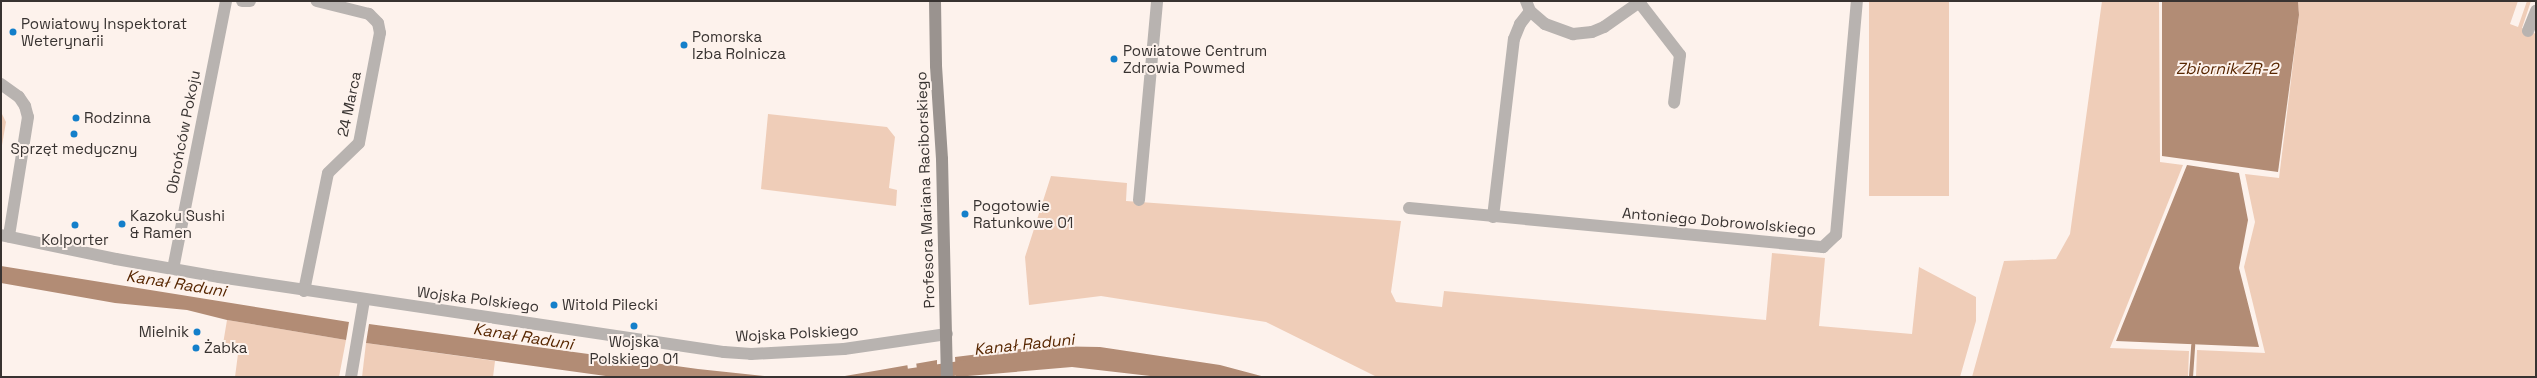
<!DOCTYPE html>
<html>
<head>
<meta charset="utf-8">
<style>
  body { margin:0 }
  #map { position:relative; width:2537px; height:378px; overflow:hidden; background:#fdf2ec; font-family:"Space Grotesk",sans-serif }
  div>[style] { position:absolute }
  .green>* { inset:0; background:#efcdb8; transform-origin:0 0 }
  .water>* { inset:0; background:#b28c75 }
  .pier>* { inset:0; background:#fdf2ec; transform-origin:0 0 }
  .stream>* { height:4px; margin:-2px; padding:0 2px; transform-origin:2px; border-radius:2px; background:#b28c75 }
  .canal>* { height:14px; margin:-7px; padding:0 7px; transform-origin:7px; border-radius:7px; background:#b28c75 }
  .minor>* { height:12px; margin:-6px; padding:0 6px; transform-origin:6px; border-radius:6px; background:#b8b3b0 }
  .tertiary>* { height:12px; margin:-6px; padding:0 6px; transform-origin:6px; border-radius:6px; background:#b8b3b0 }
  .secondary>* { height:12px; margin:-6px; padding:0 6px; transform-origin:6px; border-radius:6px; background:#9a938f }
  .dots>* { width:11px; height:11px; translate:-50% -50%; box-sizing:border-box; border:2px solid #fdf2ec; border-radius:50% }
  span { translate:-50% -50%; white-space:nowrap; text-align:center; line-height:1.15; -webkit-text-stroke:4px #fdf2ec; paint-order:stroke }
  .poi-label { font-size:15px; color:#383331 }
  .left { translate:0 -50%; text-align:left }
  .right { translate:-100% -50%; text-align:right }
  .street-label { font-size:15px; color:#383331 }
  .water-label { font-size:16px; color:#572600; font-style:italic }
  .frame { position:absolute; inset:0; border:2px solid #383331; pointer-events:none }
</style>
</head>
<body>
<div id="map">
  <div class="green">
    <i style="left:1869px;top:1px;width:80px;height:195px"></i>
    <i style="clip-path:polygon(2102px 1px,2159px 1px,2160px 162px,2183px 165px,2110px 348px,2189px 351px,2188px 377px,1972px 377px,2004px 261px,2056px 259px,2070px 234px)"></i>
    <i style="clip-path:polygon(2298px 1px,2518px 1px,2510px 24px,2518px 27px,2527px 1px,2531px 1px,2522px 28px,2536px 34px,2536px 377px,2196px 377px,2197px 350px,2265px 353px,2244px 267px,2255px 222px,2245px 174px,2279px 178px,2299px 15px)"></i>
    <i style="clip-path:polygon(1px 112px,6px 122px,1px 151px)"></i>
    <i style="clip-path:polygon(768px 114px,887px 127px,895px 137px,889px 188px,897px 190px,896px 206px,761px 189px)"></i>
    <i style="clip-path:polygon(1051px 176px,1127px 183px,1126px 201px,1401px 221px,1391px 292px,1396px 302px,1442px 307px,1444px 291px,1766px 320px,1772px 253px,1825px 258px,1819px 326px,1912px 334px,1919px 267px,1976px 297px,1976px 321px,1960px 377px,1377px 377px,1266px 322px,1101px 296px,1029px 305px,1025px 257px)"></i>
    <i style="clip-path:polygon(227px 320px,346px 340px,339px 377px,235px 377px,239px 346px,223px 344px)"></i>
    <i style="clip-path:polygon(366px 343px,495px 361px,493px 377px,362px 377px)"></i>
  </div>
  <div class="water">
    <i style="clip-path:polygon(2162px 1px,2298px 1px,2299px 15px,2278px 172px,2162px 156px)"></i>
    <i style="clip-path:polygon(2187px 165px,2239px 173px,2248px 220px,2239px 268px,2259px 347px,2116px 341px)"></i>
    <i style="clip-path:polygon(1px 266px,349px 322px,346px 340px,227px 320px,187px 310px,115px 303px,1px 283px)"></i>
    <i style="clip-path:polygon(369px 324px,698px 369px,773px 377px,613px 377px,366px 343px)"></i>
    <i style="clip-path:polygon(1044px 346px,1100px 347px,1220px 365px,1265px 377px,1159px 377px,1072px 367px,956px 377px,955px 357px)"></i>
    <i style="clip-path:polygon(937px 360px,937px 377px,839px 377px,880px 370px)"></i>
  </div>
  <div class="pier">
    <i style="left:916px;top:362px;width:15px;height:9px;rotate:82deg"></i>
  </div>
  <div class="stream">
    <i style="left:2191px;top:377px;width:32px;rotate:-86deg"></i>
  </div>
  <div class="canal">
    <i style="left:900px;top:377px;width:75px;rotate:-8.5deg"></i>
  </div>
  <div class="minor">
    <i style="left:242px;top:1px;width:8px"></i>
    <i style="left:1526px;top:1px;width:11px;rotate:68deg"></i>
    <i style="left:1530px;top:11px;width:20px;rotate:41deg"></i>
    <i style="left:1545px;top:24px;width:30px;rotate:20deg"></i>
    <i style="left:1573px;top:34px;width:19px;rotate:-6deg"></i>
    <i style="left:1592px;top:32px;width:13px;rotate:-23deg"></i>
    <i style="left:1604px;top:27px;width:45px;rotate:-35.1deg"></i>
    <i style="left:1639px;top:2px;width:67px;rotate:52.3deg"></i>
    <i style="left:1680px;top:55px;width:48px;rotate:97.1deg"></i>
    <i style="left:2528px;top:31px;width:22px;rotate:-68deg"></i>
    <i style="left:1px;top:84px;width:22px;rotate:36deg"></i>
    <i style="left:19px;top:97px;width:11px;rotate:56deg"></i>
    <i style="left:25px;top:106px;width:11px;rotate:75deg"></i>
    <i style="left:28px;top:117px;width:121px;rotate:99.1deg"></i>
    <i style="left:1139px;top:200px;width:200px;rotate:-84.8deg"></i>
    <i style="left:1409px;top:208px;width:416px;rotate:5.4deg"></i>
    <i style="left:1823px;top:247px;width:18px;rotate:-43deg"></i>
    <i style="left:1836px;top:235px;width:235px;rotate:-84.9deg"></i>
    <i style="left:1493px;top:217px;width:179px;rotate:-83.3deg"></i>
    <i style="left:1514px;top:39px;width:16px;rotate:-68deg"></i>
    <i style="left:1520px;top:24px;width:16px;rotate:-52deg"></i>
    <i style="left:173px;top:269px;width:273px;rotate:-78.8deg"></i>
    <i style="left:304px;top:291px;width:120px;rotate:-78.5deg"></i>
    <i style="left:328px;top:173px;width:43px;rotate:-44.1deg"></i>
    <i style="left:359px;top:143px;width:112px;rotate:-79.2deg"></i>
    <i style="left:380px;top:33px;width:10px;rotate:-101deg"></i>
    <i style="left:378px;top:23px;width:13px;rotate:-135deg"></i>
    <i style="left:369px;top:14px;width:54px;rotate:-166deg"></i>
  </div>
  <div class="tertiary">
    <i style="left:1px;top:235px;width:117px;rotate:11.8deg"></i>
    <i style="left:116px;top:259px;width:105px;rotate:9.9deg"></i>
    <i style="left:219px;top:277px;width:511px;rotate:8.45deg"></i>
    <i style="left:724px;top:352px;width:27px;rotate:4deg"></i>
    <i style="left:751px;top:354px;width:93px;rotate:-3.1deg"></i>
    <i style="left:844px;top:349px;width:104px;rotate:-8.3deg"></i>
    <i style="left:351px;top:377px;width:78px;rotate:-80.4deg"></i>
  </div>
  <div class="secondary">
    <i style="left:935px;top:1px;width:65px;rotate:89.1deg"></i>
    <i style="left:936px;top:66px;width:93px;rotate:86.3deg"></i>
    <i style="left:942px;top:159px;width:218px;rotate:88.7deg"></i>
  </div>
  <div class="dots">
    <i style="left:13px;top:32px;background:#137fca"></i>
    <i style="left:684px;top:45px;background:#137fca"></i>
    <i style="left:1114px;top:59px;background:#137fca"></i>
    <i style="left:76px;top:118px;background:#137fca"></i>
    <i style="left:74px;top:134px;background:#137fca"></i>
    <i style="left:965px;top:214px;background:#137fca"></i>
    <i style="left:122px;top:224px;background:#137fca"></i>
    <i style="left:75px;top:225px;background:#137fca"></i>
    <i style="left:554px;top:305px;background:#137fca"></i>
    <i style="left:634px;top:326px;background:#137fca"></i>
    <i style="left:197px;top:332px;background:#137fca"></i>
    <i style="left:196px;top:348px;background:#137fca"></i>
  </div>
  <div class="poi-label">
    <span class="left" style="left:21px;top:32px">Powiatowy Inspektorat<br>Weterynarii</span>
    <span class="left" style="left:692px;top:45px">Pomorska<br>Izba Rolnicza</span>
    <span class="left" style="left:1123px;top:59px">Powiatowe Centrum<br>Zdrowia Powmed</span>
    <span class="left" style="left:84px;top:118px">Rodzinna</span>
    <span style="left:74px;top:149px">Sprzęt medyczny</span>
    <span class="left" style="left:973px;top:214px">Pogotowie<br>Ratunkowe 01</span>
    <span class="left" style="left:130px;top:224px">Kazoku Sushi<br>&amp; Ramen</span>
    <span style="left:75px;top:240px">Kolporter</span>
    <span class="left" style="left:562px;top:305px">Witold Pilecki</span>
    <span class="right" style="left:189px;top:332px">Mielnik</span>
    <span style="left:634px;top:350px">Wojska<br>Polskiego 01</span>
    <span class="left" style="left:204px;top:348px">Żabka</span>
  </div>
  <div class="street-label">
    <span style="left:349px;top:104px;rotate:-78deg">24 Marca</span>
    <span style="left:183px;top:132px;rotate:-79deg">Obrońców Pokoju</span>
    <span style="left:925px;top:190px;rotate:-92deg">Profesora Mariana Raciborskiego</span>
    <span style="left:1719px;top:221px;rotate:5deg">Antoniego Dobrowolskiego</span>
    <span style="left:478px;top:299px;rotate:7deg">Wojska Polskiego</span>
    <span style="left:797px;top:333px;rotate:-3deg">Wojska Polskiego</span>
  </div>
  <div class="water-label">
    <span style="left:2227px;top:69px">Zbiornik ZR-2</span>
    <span style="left:176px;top:284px;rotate:9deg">Kanał Raduni</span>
    <span style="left:523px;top:337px;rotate:9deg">Kanał Raduni</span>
    <span style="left:1024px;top:345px;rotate:-6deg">Kanał Raduni</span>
  </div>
  <div class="frame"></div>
</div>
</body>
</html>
